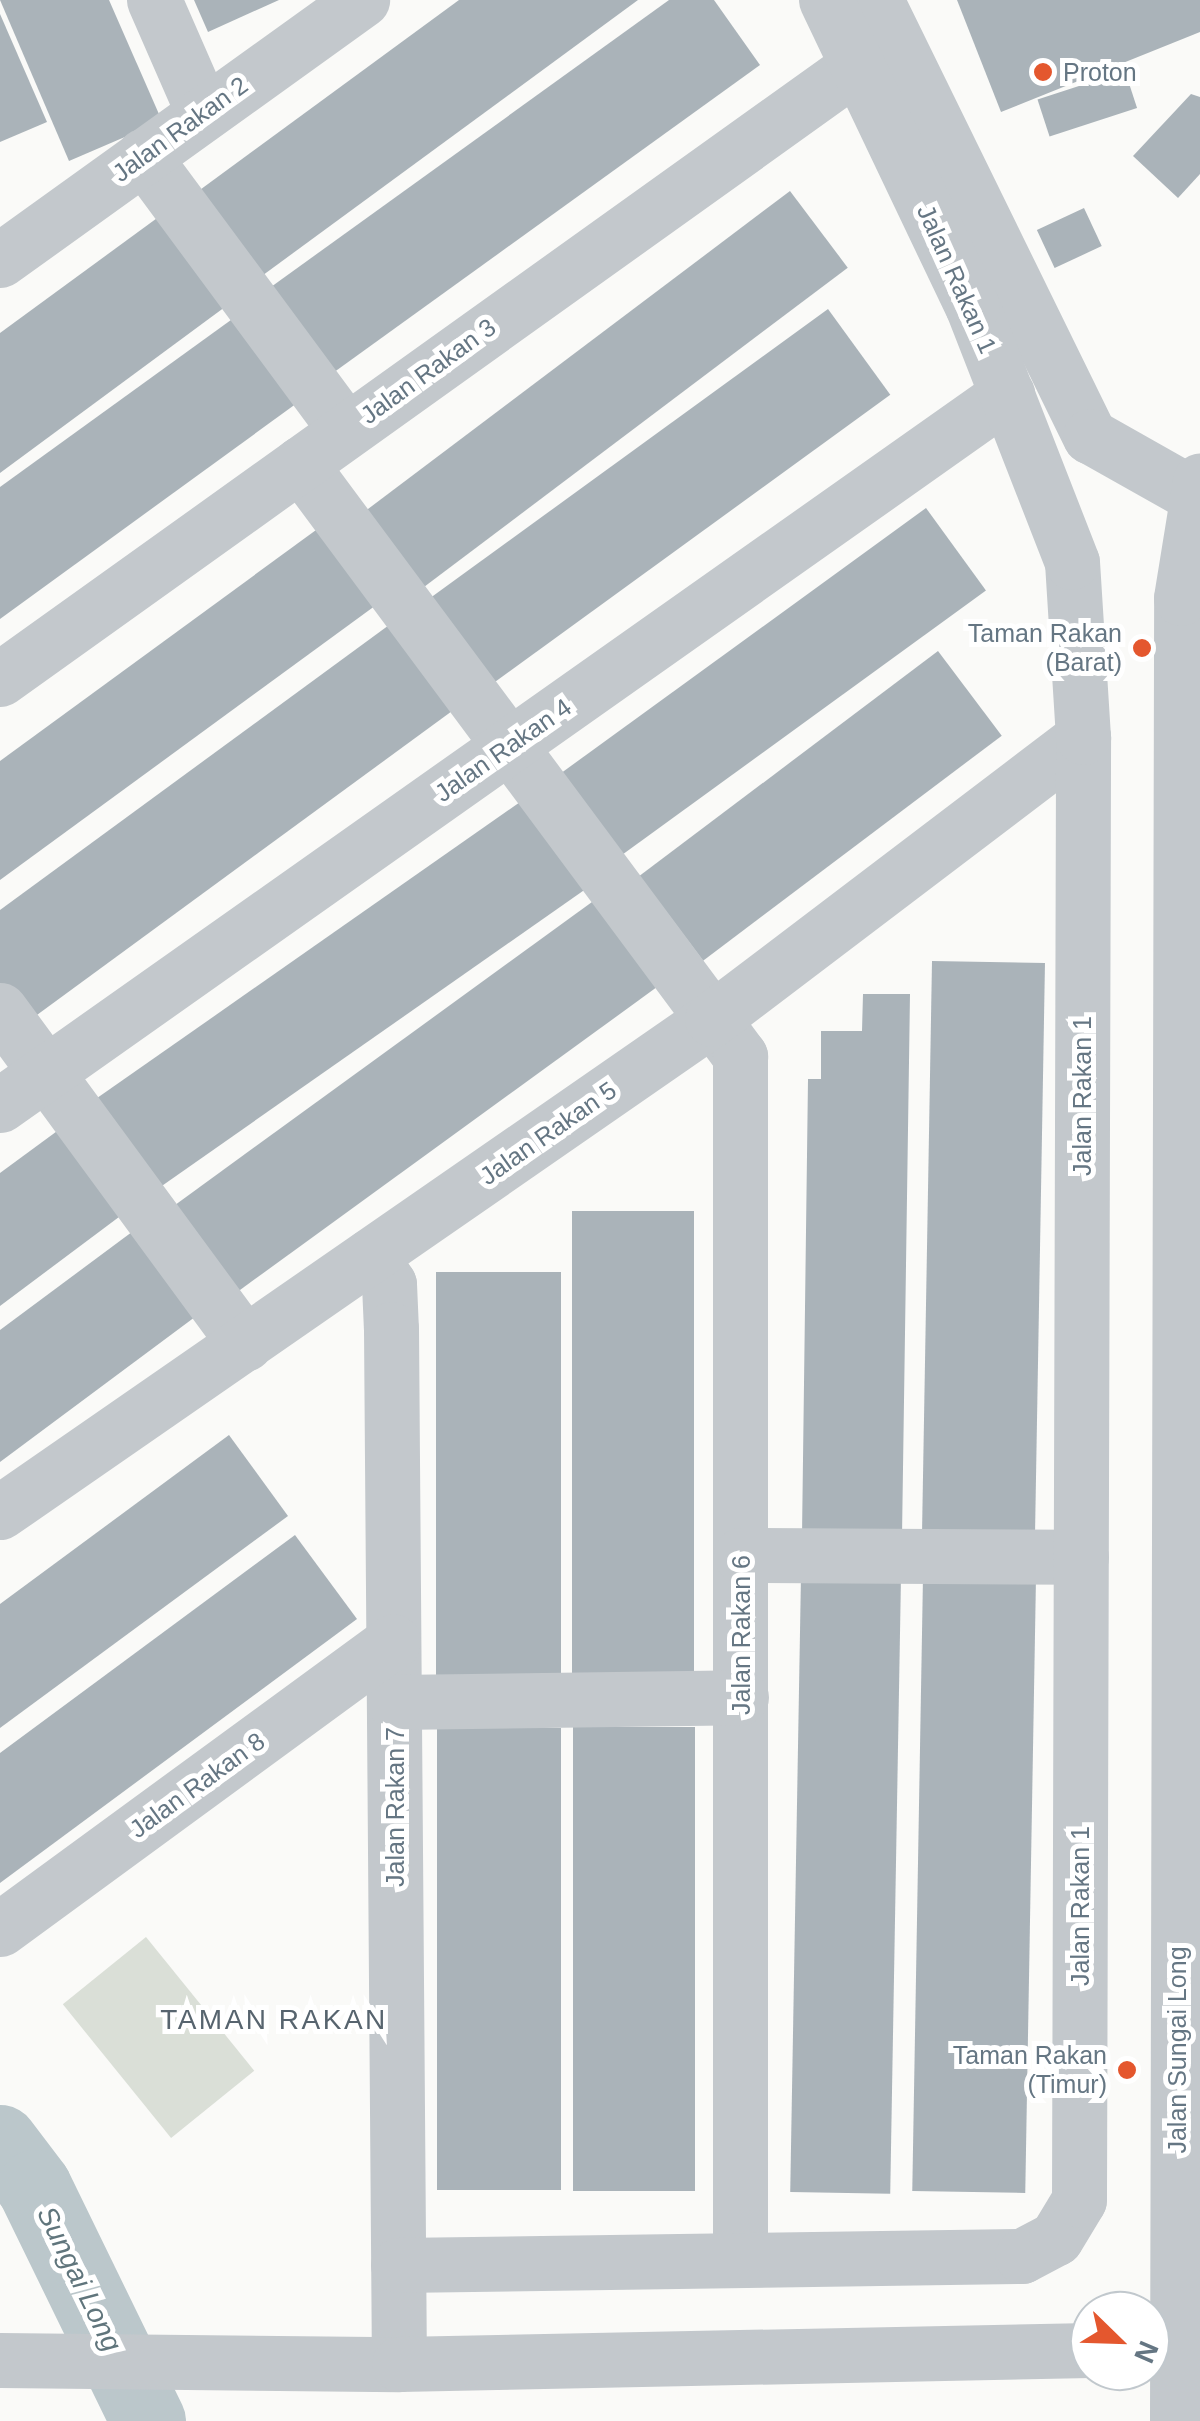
<!DOCTYPE html>
<html>
<head>
<meta charset="utf-8">
<style>
  body { margin:0 }
  #map { position:relative; width:1200px; height:2421px; overflow:hidden; background:#fafaf8; font-family:Helvetica,sans-serif }
  div>[style] { position:absolute }
  .green>* { inset:0; background:#dadfd7; transform-origin:0 0 }
  .river>* { height:75px; margin:-37.5px; padding:0 37.5px; transform-origin:37.5px; border-radius:37.5px; background:#bbc7cb }
  .building>* { inset:0; background:#aab3b9; transform-origin:0 0 }
  .minor>* { height:55px; margin:-27.5px; padding:0 27.5px; transform-origin:27.5px; border-radius:27.5px; background:#c3c8cc }
  .dots>* { width:28px; height:28px; translate:-50% -50%; box-sizing:border-box; border:5px solid #fff; border-radius:50% }
  span { translate:-50% -50%; white-space:nowrap; text-align:center; line-height:1.15; -webkit-text-stroke:10px #fff; paint-order:stroke }
  .poi-label { font-size:25px; color:#657683 }
  .left { translate:0 -50%; text-align:left }
  .right { translate:-100% -50%; text-align:right }
  .street-label { font-size:25px; color:#657683 }
  .neighbourhood-label { font-size:28px; color:#57646e; letter-spacing:2.5px }
  .water-label { font-size:28px; color:#60757c; font-style:italic }
  .north { position:absolute; left:1070px; top:2291px; width:100px; height:100px; box-sizing:border-box; background:#fff; border:2px solid #c1c8cd; border-radius:50%; rotate:113deg; font-size:28px; font-weight:700; line-height:40px; text-align:center; color:#657683 }
  .north::after { content:''; display:block; margin:auto; width:35px; height:45px; background:#e4572e; clip-path:polygon(50% 0,100% 100%,50% 72%,0 100%) }
</style>
</head>
<body>
<div id="map">
  <div class="green">
    <i style="left:146px;top:1937px;width:172px;height:107px;rotate:51deg"></i>
  </div>
  <div class="river">
    <i style="left:0;top:2142px;width:56px;rotate:52.9deg"></i>
    <i style="left:34px;top:2187px;width:260px;rotate:64deg"></i>
  </div>
  <div class="building">
    <i style="clip-path:polygon(109px 0,162px 121px,69px 161px,0 0)"></i>
    <i style="clip-path:polygon(194px 0,279px 0,208px 32px)"></i>
    <i style="clip-path:polygon(459px 0,638px 0,255px 281px,193px 195px)"></i>
    <i style="clip-path:polygon(669px 0,714px 0,760px 65px,326px 378px,264px 292px)"></i>
    <i style="clip-path:polygon(957px 0,1200px 0,1200px 32px,1001px 112px)"></i>
    <i style="clip-path:polygon(0 14px,47px 122px,0 142px)"></i>
    <i style="left:1125px;top:71px;width:39px;height:92px;rotate:72deg"></i>
    <i style="clip-path:polygon(1191px 94px,1200px 97px,1200px 174px,1178px 198px,1133px 156px)"></i>
    <i style="left:790px;top:191px;width:96px;height:534px;rotate:53deg"></i>
    <i style="left:1084px;top:208px;width:42px;height:52px;rotate:65deg"></i>
    <i style="clip-path:polygon(164px 213px,229px 304px,0 473px,0 333px)"></i>
    <i style="left:828px;top:309px;width:106px;height:496px;rotate:54deg"></i>
    <i style="clip-path:polygon(242px 312px,304px 398px,0 619px,0 487px)"></i>
    <i style="left:926px;top:508px;width:102px;height:450px;rotate:54deg"></i>
    <i style="clip-path:polygon(327px 522px,383px 600px,0 880px,0 761px)"></i>
    <i style="clip-path:polygon(400px 617px,463px 703px,26px 1023px,0 987px,0 910px)"></i>
    <i style="left:938px;top:651px;width:106px;height:374px;rotate:53deg"></i>
    <i style="left:530px;top:795px;width:109px;height:535px;rotate:55deg"></i>
    <i style="left:603px;top:894px;width:107px;height:534px;rotate:54deg"></i>
    <i style="left:932px;top:961px;width:113px;height:576px;rotate:1deg"></i>
    <i style="clip-path:polygon(863px 994px,910px 994px,902px 1537px,802px 1536px,808px 1079px,821px 1079px,821px 1031px,862px 1031px)"></i>
    <i style="clip-path:polygon(64px 1126px,127px 1211px,0 1306px,0 1173px)"></i>
    <i style="left:694px;top:1211px;width:472px;height:122px;rotate:90deg"></i>
    <i style="clip-path:polygon(140px 1226px,203px 1311px,0 1462px,0 1330px)"></i>
    <i style="left:561px;top:1272px;width:412px;height:125px;rotate:90deg"></i>
    <i style="clip-path:polygon(229px 1435px,288px 1516px,0 1728px,0 1604px)"></i>
    <i style="clip-path:polygon(295px 1535px,357px 1619px,0 1883px,0 1753px)"></i>
    <i style="left:801px;top:1575px;width:100px;height:617px;rotate:1deg"></i>
    <i style="left:923px;top:1576px;width:113px;height:615px;rotate:1deg"></i>
    <i style="left:695px;top:1727px;width:464px;height:122px;rotate:90deg"></i>
    <i style="left:561px;top:1728px;width:462px;height:124px;rotate:90deg"></i>
  </div>
  <div class="minor">
    <i style="left:154px;top:0;width:122px;rotate:66.4deg"></i>
    <i style="left:876px;top:0;width:486px;rotate:63.9deg"></i>
    <i style="left:1090px;top:436px;width:126px;rotate:29.4deg"></i>
    <i style="left:143px;top:156px;width:341px;rotate:53.5deg"></i>
    <i style="left:0;top:260px;width:446px;rotate:-35.7deg"></i>
    <i style="left:300px;top:464px;width:738px;rotate:53.38deg"></i>
    <i style="left:740px;top:1056px;width:1203px;rotate:90deg"></i>
    <i style="left:0;top:679px;width:1055px;rotate:-35.59deg"></i>
    <i style="left:0;top:1010px;width:414px;rotate:53.7deg"></i>
    <i style="left:0;top:1105px;width:1233px;rotate:-35.22deg"></i>
    <i style="left:370px;top:1256px;width:34px;rotate:56deg"></i>
    <i style="left:389px;top:1284px;width:45px;rotate:87.5deg"></i>
    <i style="left:391px;top:1329px;width:1035px;rotate:89.56deg"></i>
    <i style="left:0;top:1512px;width:866px;rotate:-34.7deg"></i>
    <i style="left:712px;top:1019px;width:466px;rotate:-37.2deg"></i>
    <i style="left:741px;top:1555px;width:340px;rotate:0.3deg"></i>
    <i style="left:394px;top:1702px;width:347px;rotate:-0.8deg"></i>
    <i style="left:0;top:1929px;width:487px;rotate:-36.2deg"></i>
    <i style="left:398px;top:2265px;width:624px;rotate:-0.83deg"></i>
    <i style="left:1022px;top:2256px;width:38px;rotate:-28deg"></i>
    <i style="left:1056px;top:2238px;width:44px;rotate:-58.8deg"></i>
    <i style="left:1079px;top:2200px;width:1463px;rotate:-89.84deg"></i>
    <i style="left:1083px;top:737px;width:175px;rotate:-93.6deg"></i>
    <i style="left:1072px;top:562px;width:275px;rotate:-111.3deg"></i>
    <i style="left:972px;top:306px;width:339px;rotate:-115.5deg"></i>
    <i style="left:0;top:2360px;width:399px;rotate:0.6deg"></i>
    <i style="left:399px;top:2364px;width:691px;rotate:-1.16deg"></i>
    <i style="left:1177px;top:2421px;width:1823px;rotate:-89.87deg"></i>
    <i style="left:1181px;top:598px;width:119px;rotate:-80.8deg"></i>
  </div>
  <div class="dots">
    <i style="left:1043px;top:72px;background:#e4572e"></i>
    <i style="left:1142px;top:648px;background:#e4572e"></i>
    <i style="left:1127px;top:2070px;background:#e4572e"></i>
  </div>
  <div class="poi-label">
    <span class="left" style="left:1063px;top:72px">Proton</span>
    <span class="right" style="left:1122px;top:648px">Taman Rakan<br>(Barat)</span>
    <span class="right" style="left:1107px;top:2070px">Taman Rakan<br>(Timur)</span>
  </div>
  <div class="street-label">
    <span style="left:180px;top:129px;rotate:-36deg">Jalan Rakan 2</span>
    <span style="left:957px;top:279px;rotate:66deg">Jalan Rakan 1</span>
    <span style="left:428px;top:371px;rotate:-36deg">Jalan Rakan 3</span>
    <span style="left:503px;top:750px;rotate:-35deg">Jalan Rakan 4</span>
    <span style="left:1082px;top:1096px;rotate:-90deg">Jalan Rakan 1</span>
    <span style="left:548px;top:1133px;rotate:-35deg">Jalan Rakan 5</span>
    <span style="left:741px;top:1635px;rotate:-90deg">Jalan Rakan 6</span>
    <span style="left:197px;top:1785px;rotate:-36deg">Jalan Rakan 8</span>
    <span style="left:395px;top:1807px;rotate:-90deg">Jalan Rakan 7</span>
    <span style="left:1080px;top:1906px;rotate:-90deg">Jalan Rakan 1</span>
    <span style="left:1177px;top:2050px;rotate:-90deg">Jalan Sungai Long</span>
  </div>
  <div class="neighbourhood-label">
    <span style="left:274px;top:2020px">TAMAN RAKAN</span>
  </div>
  <div class="water-label">
    <span style="left:79px;top:2279px;rotate:64deg">Sungai Long</span>
  </div>
  <div class="north">N</div>
</div>
</body>
</html>
